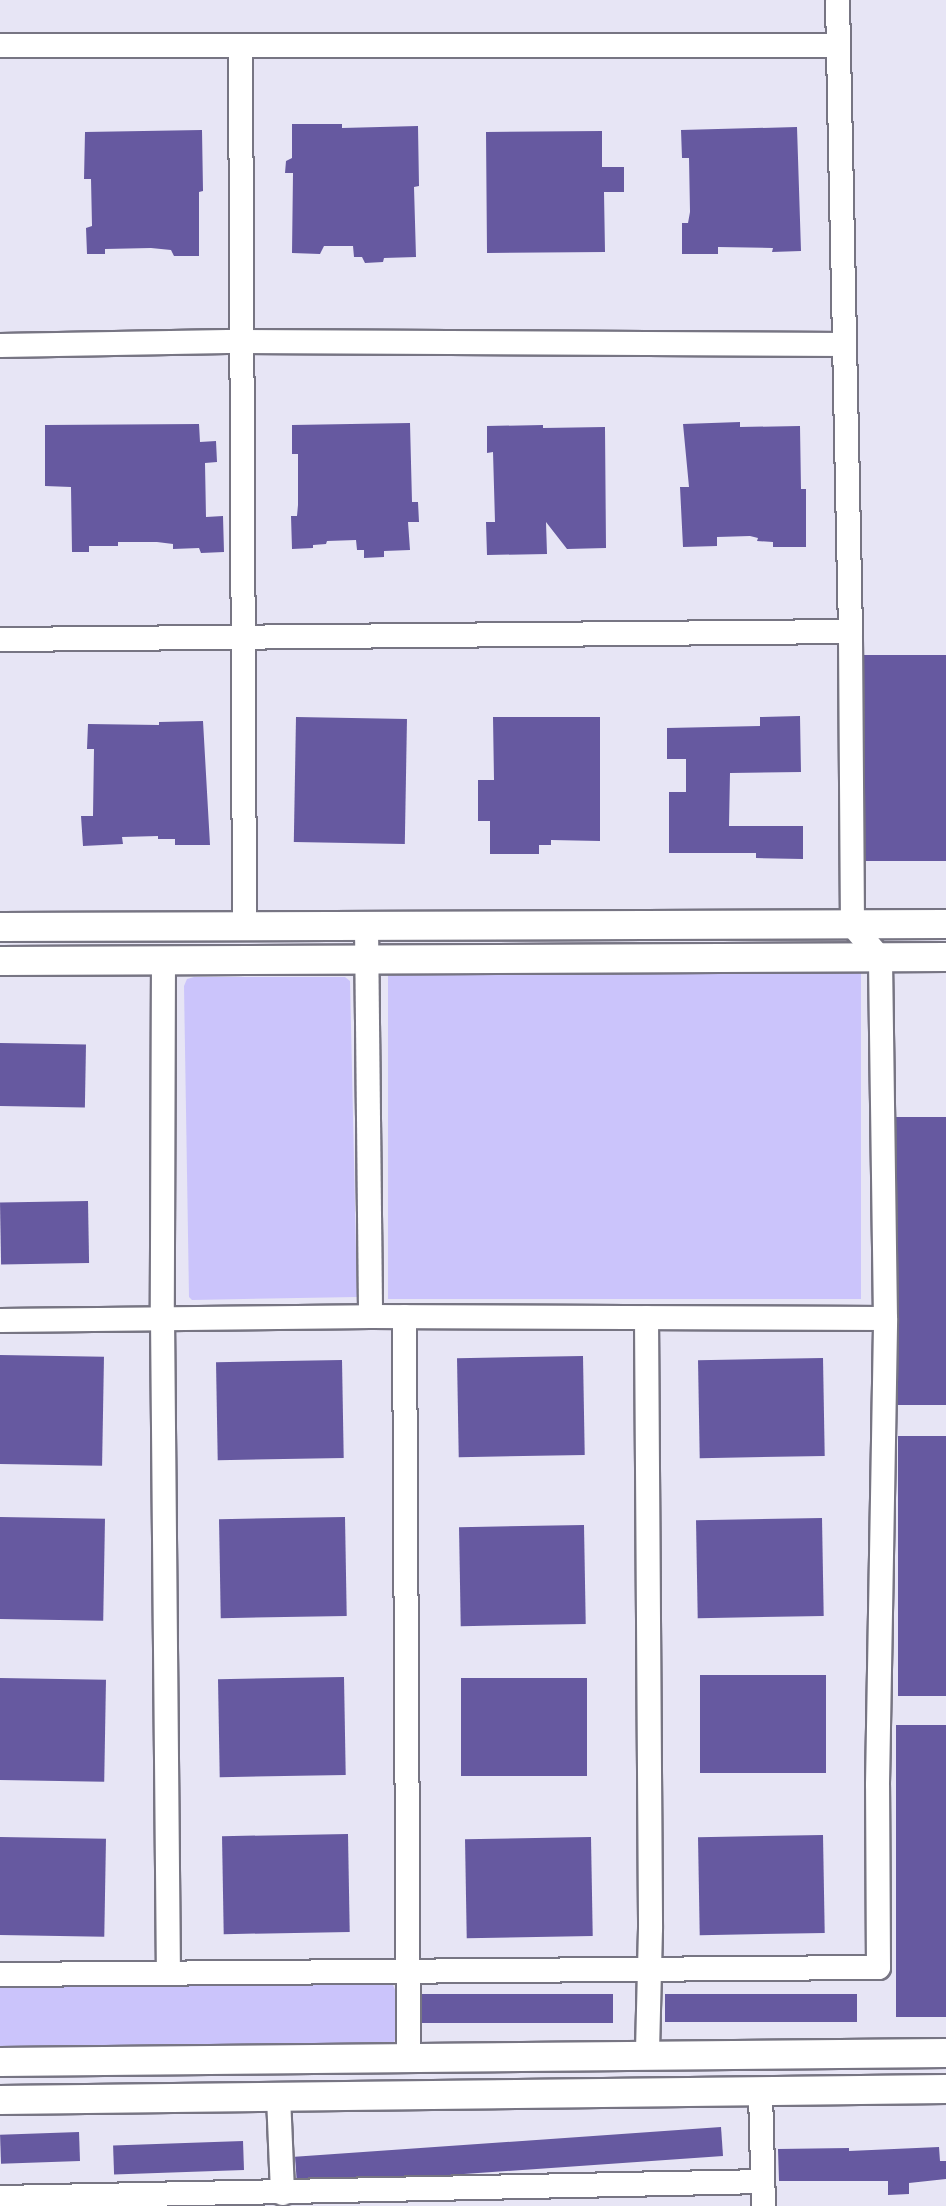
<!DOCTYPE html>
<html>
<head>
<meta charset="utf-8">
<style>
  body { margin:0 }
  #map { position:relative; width:946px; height:2206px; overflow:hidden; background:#e7e5f5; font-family:Ubuntu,sans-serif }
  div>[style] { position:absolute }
  .green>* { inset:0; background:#cbc4fb; transform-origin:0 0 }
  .building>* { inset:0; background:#6659a0; transform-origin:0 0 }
  .roads { filter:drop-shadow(2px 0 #777583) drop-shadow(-2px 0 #777583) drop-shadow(0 2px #777583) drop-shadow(0 -2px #777583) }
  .minor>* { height:23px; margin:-11.5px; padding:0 11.5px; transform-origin:11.5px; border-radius:11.5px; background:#fff }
  .tertiary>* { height:28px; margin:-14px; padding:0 14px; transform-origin:14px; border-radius:14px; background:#fff }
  span { translate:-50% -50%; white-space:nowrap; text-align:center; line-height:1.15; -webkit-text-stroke:7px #f4f3fd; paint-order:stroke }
</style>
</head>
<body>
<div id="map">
  <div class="green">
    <i style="left:861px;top:971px;width:328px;height:473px;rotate:90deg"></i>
    <i style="clip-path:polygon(194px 977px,345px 977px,350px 981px,357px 1297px,192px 1300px,189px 1297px,184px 986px,187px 979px)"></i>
    <i style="clip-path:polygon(382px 1983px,393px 1985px,397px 1994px,398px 2033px,394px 2042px,383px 2046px,0 2048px,0 1985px)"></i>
  </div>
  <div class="building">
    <i style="clip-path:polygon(292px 124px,342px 124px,342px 128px,418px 126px,419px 186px,414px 187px,416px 257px,384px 258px,383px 262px,365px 263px,362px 257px,354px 257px,353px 246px,324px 246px,320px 254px,292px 253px,293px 173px,285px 173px,286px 161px,292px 158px)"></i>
    <i style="clip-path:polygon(797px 127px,801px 251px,772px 252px,773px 248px,718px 247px,718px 254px,682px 254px,682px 223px,688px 223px,690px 212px,689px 158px,682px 158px,681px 130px)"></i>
    <i style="clip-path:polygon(202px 130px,203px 191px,199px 192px,199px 256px,174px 256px,171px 250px,151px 248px,105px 249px,105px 254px,87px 254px,86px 228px,92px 226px,91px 179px,84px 179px,85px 132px)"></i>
    <i style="clip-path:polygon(602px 131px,602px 167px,624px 167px,624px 192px,604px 192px,605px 252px,487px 253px,486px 132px)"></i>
    <i style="clip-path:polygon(740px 422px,740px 427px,800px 426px,801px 489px,806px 489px,806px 547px,773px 547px,773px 542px,757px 541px,758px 538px,750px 536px,717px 537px,717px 546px,683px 547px,680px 487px,689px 487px,683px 424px)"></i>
    <i style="clip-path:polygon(410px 423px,412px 502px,418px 502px,419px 522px,408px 522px,410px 550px,384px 551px,384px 557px,364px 558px,364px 550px,357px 550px,356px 540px,327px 541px,326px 544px,313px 545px,313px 548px,292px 549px,291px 516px,297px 516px,298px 505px,298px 454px,292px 454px,292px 425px)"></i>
    <i style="clip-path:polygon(199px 424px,200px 442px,216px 441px,217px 462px,205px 463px,206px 517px,223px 516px,224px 552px,201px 553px,199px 548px,173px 549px,173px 544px,157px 542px,118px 542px,118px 546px,89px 546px,89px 552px,72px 552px,71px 487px,45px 486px,45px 425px)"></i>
    <i style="clip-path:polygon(543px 425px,543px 428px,605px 427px,606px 548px,567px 549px,546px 522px,547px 554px,487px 555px,486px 522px,495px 522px,493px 452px,487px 453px,487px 426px)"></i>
    <i style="left:946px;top:655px;width:206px;height:82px;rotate:90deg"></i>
    <i style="clip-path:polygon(800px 716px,801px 772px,730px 773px,729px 826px,803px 826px,803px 859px,756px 858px,756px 853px,669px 853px,669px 792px,686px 792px,686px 759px,667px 759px,667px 728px,760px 726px,760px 717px)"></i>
    <i style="left:296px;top:717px;width:111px;height:125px;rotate:1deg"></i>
    <i style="clip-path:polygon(493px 717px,600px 717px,600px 841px,551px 840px,551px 845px,539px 845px,539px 854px,490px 854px,490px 821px,478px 821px,478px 780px,494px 780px)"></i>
    <i style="clip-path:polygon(203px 721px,210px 845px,175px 845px,175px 839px,158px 839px,158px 836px,122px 837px,123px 844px,83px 846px,81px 816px,93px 816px,94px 749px,87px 749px,88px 724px,159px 725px,159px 722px)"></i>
    <i style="left:0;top:1043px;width:86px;height:63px;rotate:1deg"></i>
    <i style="left:946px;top:1117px;width:288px;height:50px;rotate:90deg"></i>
    <i style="left:88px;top:1201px;width:62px;height:88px;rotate:89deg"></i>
    <i style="left:0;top:1355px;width:104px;height:109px;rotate:1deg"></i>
    <i style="left:583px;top:1356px;width:99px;height:126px;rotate:89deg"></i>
    <i style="left:823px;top:1358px;width:98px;height:125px;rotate:89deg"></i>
    <i style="left:342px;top:1360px;width:98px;height:126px;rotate:89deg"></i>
    <i style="left:946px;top:1436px;width:260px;height:48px;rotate:90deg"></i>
    <i style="left:0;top:1517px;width:105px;height:102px;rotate:1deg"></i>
    <i style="left:345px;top:1517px;width:99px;height:126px;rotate:89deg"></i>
    <i style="left:822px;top:1518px;width:98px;height:126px;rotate:89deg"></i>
    <i style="left:584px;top:1525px;width:99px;height:125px;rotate:89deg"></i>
    <i style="left:826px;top:1675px;width:98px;height:126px;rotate:90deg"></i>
    <i style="left:344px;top:1677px;width:98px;height:126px;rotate:89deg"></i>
    <i style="left:0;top:1678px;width:106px;height:102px;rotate:1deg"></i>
    <i style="left:587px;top:1678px;width:98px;height:126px;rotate:90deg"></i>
    <i style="left:946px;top:1725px;width:292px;height:50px;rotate:90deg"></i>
    <i style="left:348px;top:1834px;width:98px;height:126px;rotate:89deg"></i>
    <i style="left:823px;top:1835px;width:98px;height:125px;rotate:89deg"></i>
    <i style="left:0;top:1837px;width:106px;height:98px;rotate:1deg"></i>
    <i style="left:591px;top:1837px;width:99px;height:126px;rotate:89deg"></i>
    <i style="left:613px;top:1994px;width:29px;height:191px;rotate:90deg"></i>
    <i style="left:857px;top:1994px;width:28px;height:192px;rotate:90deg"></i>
    <i style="left:721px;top:2127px;width:29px;height:427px;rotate:86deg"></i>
    <i style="left:79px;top:2132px;width:29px;height:79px;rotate:88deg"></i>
    <i style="left:243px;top:2141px;width:29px;height:130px;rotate:88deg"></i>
    <i style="clip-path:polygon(939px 2147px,940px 2161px,946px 2161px,946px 2179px,909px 2183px,909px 2194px,888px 2195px,888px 2181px,779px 2181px,778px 2149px,849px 2148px,849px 2151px)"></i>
  </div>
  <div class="roads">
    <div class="minor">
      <i style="left:0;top:45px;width:838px"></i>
      <i style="left:240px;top:45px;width:881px;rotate:89.74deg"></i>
      <i style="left:0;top:345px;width:241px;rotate:-1deg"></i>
      <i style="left:241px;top:341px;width:603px;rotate:0.29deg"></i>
      <i style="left:0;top:639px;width:850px;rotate:-0.54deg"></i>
      <i style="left:366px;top:926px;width:390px;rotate:89.4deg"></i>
      <i style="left:163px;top:959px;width:358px;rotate:90.2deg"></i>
      <i style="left:162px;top:1317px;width:655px;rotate:89.48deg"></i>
      <i style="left:404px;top:1316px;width:741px;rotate:89.69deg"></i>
      <i style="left:646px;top:1317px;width:611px;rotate:89.62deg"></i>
      <i style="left:650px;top:1928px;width:127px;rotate:91.4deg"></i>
      <i style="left:0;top:1320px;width:370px;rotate:-0.6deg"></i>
      <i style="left:370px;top:1316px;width:515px;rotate:0.22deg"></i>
      <i style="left:0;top:1974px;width:878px;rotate:-0.46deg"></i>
      <i style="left:878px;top:1967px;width:183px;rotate:-90.3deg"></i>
      <i style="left:877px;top:1784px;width:466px;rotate:-89deg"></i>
      <i style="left:885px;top:1318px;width:360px;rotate:-90.8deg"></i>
      <i style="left:880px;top:958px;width:43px;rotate:-130.3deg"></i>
      <i style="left:852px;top:925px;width:294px;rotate:-90.4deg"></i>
      <i style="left:850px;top:631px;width:631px;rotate:-91.18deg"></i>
      <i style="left:760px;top:2092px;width:114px;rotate:88.5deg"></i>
      <i style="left:278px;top:2096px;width:97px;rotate:87.6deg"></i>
      <i style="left:0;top:2197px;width:761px;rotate:-1.2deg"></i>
    </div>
    <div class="tertiary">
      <i style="left:0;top:927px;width:946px;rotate:-0.18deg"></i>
      <i style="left:0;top:961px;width:946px;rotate:-0.24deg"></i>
      <i style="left:0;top:2062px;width:946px;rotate:-0.55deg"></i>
      <i style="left:0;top:2100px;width:946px;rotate:-0.67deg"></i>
    </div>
  </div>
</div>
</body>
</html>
